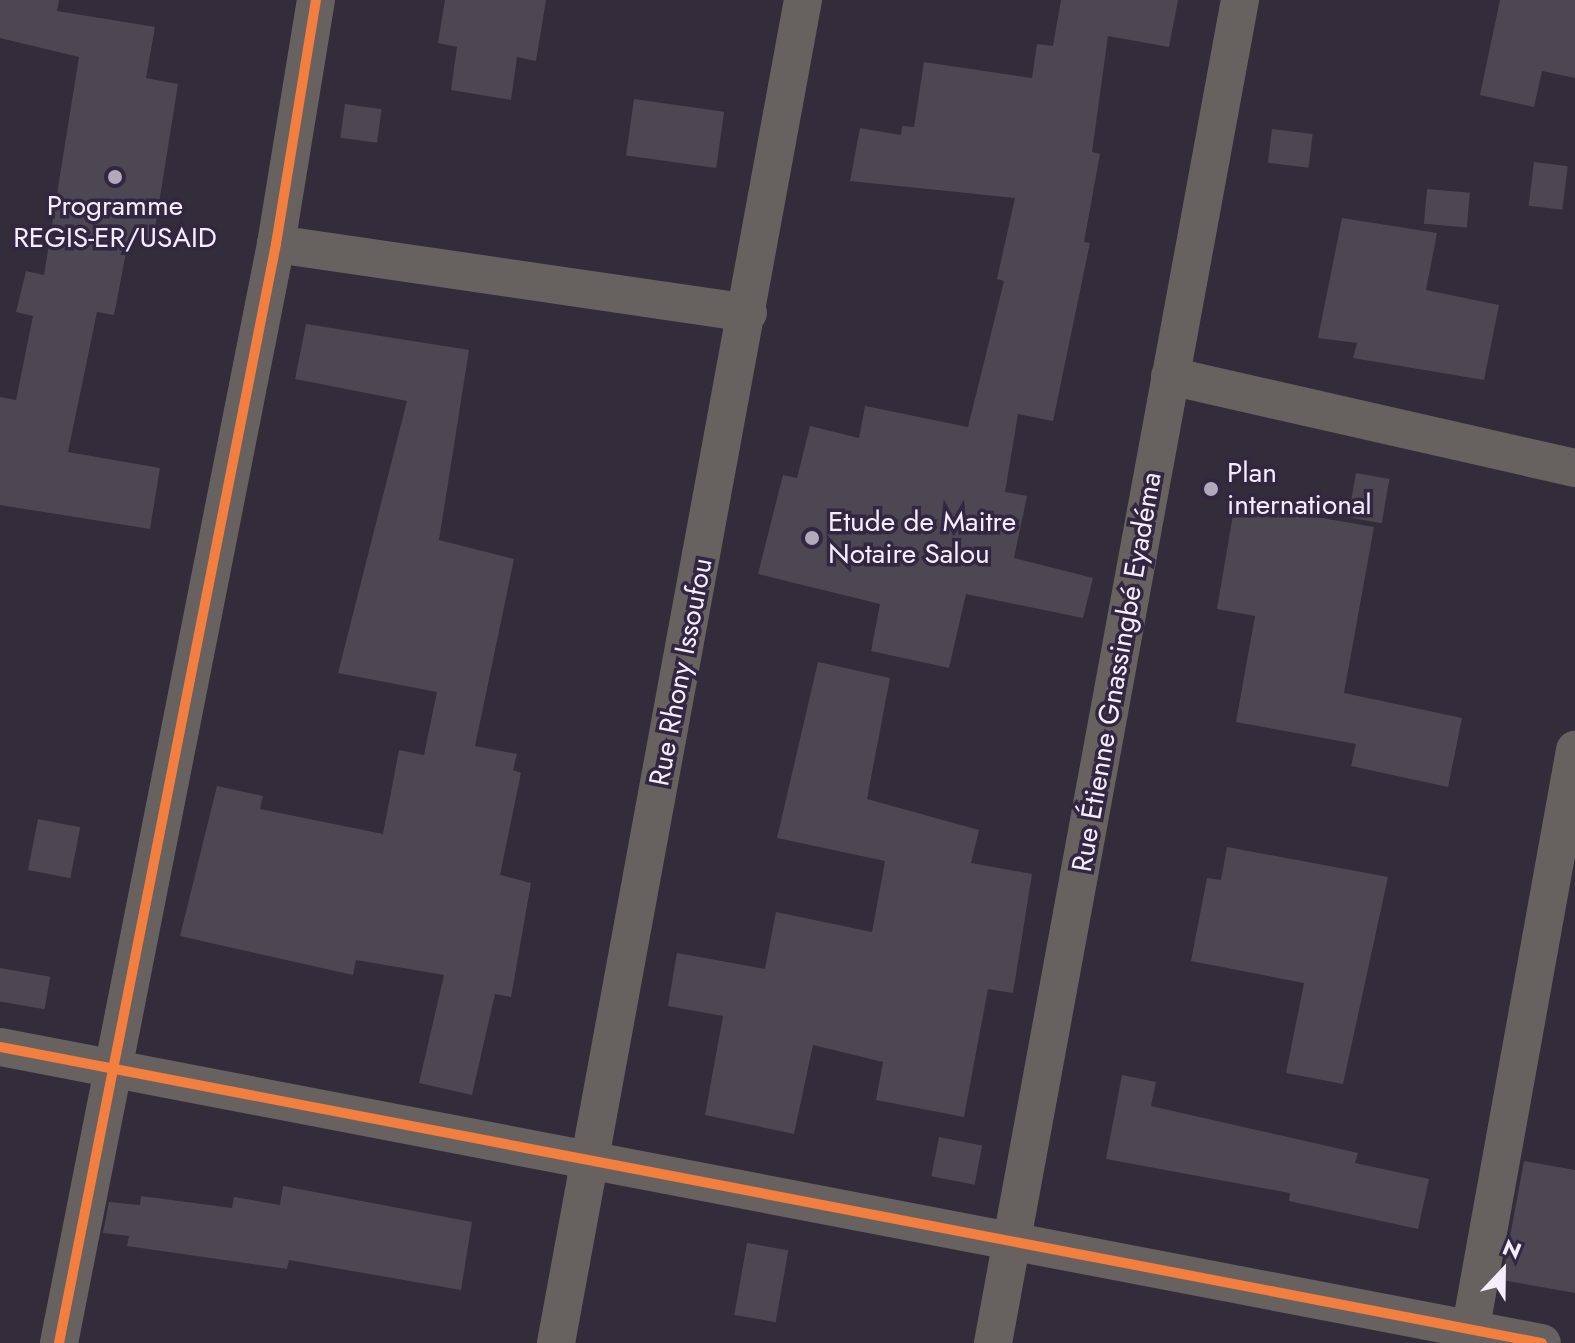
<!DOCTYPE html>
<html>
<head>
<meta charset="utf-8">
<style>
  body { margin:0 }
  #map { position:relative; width:1575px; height:1343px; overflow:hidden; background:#332c3a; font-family:Jost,sans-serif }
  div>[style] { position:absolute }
  .building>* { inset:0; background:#4d4753; transform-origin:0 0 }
  .minor>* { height:38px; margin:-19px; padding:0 19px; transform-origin:19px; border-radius:19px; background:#676260 }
  .cycleway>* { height:10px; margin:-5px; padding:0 5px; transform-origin:5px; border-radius:5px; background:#f27e40 }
  .dots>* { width:22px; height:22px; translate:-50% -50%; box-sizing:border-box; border:4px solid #332640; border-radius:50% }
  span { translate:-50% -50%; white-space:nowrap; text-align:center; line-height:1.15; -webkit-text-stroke:7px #332640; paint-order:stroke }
  .poi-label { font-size:28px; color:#f6eeff }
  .left { translate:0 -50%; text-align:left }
  .street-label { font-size:28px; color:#f6eeff }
  .north { position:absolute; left:1463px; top:1231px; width:80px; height:80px; -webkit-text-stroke:6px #332640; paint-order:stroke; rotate:22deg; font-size:22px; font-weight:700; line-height:32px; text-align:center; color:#f6eeff }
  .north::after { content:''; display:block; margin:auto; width:28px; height:36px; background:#f6eeff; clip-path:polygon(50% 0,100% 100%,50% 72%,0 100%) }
</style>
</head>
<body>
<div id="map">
  <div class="building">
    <i style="clip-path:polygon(0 0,59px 0,57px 11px,155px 27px,146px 78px,178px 84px,153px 241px,129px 237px,114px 315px,97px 312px,68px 452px,160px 468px,150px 529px,0 505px,0 397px,16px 400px,33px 316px,16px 312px,26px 271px,44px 275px,79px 57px,0 38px)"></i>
    <i style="clip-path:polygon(445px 0,546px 0,536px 61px,517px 57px,511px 100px,451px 90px,457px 47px,438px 43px)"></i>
    <i style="clip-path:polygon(1061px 0,1178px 0,1169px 47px,1108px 36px,1092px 152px,1100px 154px,1084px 242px,1090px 243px,1053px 421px,1018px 414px,1005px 492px,1027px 496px,1014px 558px,1093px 578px,1083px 618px,966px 594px,949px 668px,871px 651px,880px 604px,758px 574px,783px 475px,797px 478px,810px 426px,859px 438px,865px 406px,968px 427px,1004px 281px,997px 279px,1015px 198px,850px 181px,860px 128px,901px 135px,902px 126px,914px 127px,924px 62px,1032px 78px,1037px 44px,1053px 46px)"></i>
    <i style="clip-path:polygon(1500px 0,1575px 0,1575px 78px,1542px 71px,1534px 107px,1480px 95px)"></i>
    <i style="left:634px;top:99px;width:91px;height:57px;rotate:8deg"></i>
    <i style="left:345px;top:104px;width:37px;height:34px;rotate:8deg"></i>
    <i style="left:1272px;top:129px;width:41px;height:34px;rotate:7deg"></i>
    <i style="left:1534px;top:162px;width:34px;height:44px;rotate:7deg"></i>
    <i style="left:1427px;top:189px;width:43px;height:35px;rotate:5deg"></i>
    <i style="clip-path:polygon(1342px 218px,1437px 233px,1426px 290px,1499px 305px,1484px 380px,1353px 358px,1357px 343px,1318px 338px)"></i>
    <i style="clip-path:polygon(306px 324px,469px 350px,439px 540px,514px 559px,475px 746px,517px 754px,513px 770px,521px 773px,500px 875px,531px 883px,511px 997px,495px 994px,472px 1095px,419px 1083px,444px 975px,356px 960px,353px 975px,180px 936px,217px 786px,263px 796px,260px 809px,383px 834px,399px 750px,424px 755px,437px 692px,338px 673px,407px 401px,295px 379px)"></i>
    <i style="left:1356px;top:473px;width:34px;height:45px;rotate:10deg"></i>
    <i style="clip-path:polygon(1235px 503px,1374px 527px,1344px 693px,1462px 718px,1448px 787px,1351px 766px,1356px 744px,1236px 722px,1255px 616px,1217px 609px)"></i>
    <i style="clip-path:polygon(818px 662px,890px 678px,867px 799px,979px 830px,971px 863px,1032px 874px,1013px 993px,988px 989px,964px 1117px,876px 1100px,883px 1062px,813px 1045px,794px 1134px,705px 1115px,723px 1016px,668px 1006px,677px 953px,765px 969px,776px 912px,872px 932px,885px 861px,777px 838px)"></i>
    <i style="left:38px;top:819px;width:43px;height:52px;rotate:11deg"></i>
    <i style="clip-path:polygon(1227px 847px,1388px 877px,1343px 1084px,1286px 1073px,1304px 983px,1191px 961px,1207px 878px,1221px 880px)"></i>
    <i style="left:0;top:968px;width:51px;height:33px;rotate:10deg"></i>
    <i style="clip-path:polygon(1122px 1075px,1156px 1082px,1151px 1106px,1358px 1153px,1355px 1163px,1429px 1179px,1418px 1229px,1289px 1201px,1290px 1193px,1106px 1159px)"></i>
    <i style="left:939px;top:1137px;width:44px;height:40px;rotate:11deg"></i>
    <i style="clip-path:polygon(1524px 1161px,1575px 1170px,1575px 1293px,1502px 1280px)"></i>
    <i style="clip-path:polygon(283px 1186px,472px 1222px,461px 1290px,289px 1260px,287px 1269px,127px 1246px,129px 1236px,103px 1233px,109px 1202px,140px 1205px,141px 1196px,232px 1208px,234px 1197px,280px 1205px)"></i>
    <i style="left:747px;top:1243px;width:42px;height:73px;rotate:10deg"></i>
  </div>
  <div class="minor">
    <i style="left:276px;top:244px;width:477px;rotate:8.3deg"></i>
    <i style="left:1170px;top:376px;width:415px;rotate:12.8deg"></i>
    <i style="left:0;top:1047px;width:1570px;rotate:10.87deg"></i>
    <i style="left:59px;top:1343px;width:1120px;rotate:-78.83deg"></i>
    <i style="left:276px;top:244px;width:247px;rotate:-80.7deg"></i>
    <i style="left:556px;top:1343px;width:1366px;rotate:-79.58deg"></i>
    <i style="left:993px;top:1343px;width:1366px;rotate:-79.58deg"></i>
    <i style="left:1468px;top:1343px;width:603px;rotate:-79.77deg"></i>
  </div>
  <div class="cycleway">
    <i style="left:0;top:1047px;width:1570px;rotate:10.87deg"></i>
    <i style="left:59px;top:1343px;width:1120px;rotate:-78.83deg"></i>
    <i style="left:276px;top:244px;width:247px;rotate:-80.7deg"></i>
  </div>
  <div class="dots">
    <i style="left:115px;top:177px;background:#b2aaba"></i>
    <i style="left:1211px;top:489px;background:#b2aaba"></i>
    <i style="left:812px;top:538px;background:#b2aaba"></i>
  </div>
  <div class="poi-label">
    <span style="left:115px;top:222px">Programme<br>REGIS-ER/USAID</span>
    <span class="left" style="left:1227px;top:489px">Plan<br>international</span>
    <span class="left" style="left:828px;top:538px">Etude de Maitre<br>Notaire Salou</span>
  </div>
  <div class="street-label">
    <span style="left:681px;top:672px;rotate:-79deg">Rue Rhony Issoufou</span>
    <span style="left:1117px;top:672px;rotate:-80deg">Rue Étienne Gnassingbé Eyadéma</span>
  </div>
  <div class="north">N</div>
</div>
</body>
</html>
